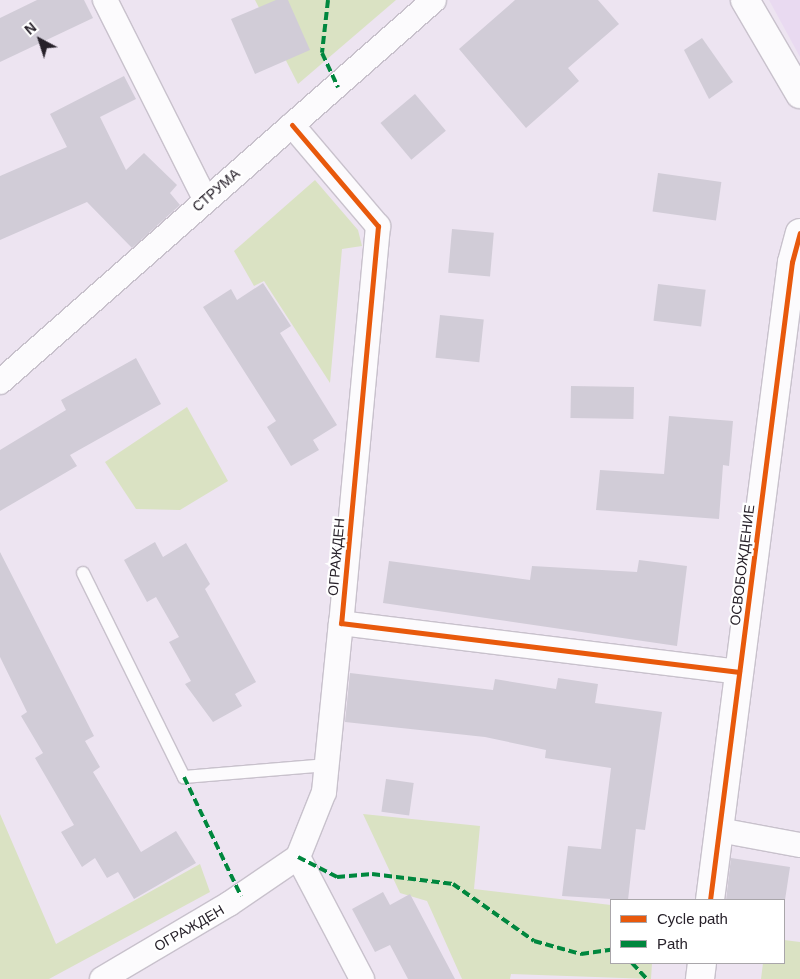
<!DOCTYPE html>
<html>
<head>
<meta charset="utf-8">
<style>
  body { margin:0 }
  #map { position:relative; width:800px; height:979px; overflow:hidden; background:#ede4f1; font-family:Helvetica,sans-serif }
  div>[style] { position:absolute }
  .built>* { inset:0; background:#e9daf1 }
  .green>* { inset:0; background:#dae2c3 }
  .building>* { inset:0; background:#d1ccd7; transform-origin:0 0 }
  .roads { filter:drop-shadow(1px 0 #c8c1cc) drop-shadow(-1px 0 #c8c1cc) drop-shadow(0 1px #c8c1cc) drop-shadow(0 -1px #c8c1cc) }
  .service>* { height:12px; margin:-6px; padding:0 6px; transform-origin:6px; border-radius:6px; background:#fcfbfd }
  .minor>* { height:24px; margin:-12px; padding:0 12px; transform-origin:12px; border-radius:12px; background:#fcfbfd }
  .tertiary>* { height:28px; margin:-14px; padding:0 14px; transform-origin:14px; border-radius:14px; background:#fcfbfd }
  .quiet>* { height:4px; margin-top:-2px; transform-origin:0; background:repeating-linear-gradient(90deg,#00873e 0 8px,transparent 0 12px) }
  .cycleway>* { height:5px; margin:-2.5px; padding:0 2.5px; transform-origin:2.5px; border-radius:2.5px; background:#e8590c }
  span { translate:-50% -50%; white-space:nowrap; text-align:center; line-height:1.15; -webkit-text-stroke:4.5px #fff; paint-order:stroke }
  .street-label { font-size:14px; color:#27212a }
  .legend { position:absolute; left:610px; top:899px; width:175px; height:65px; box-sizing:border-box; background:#fff; border:1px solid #a9a6aa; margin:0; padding:6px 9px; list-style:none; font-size:15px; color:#27212a }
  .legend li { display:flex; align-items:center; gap:10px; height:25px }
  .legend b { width:25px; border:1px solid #a9a6aa }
  .north { position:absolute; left:15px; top:15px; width:50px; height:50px; -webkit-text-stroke:4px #fff; paint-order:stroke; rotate:320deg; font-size:14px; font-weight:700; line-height:20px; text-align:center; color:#27212a }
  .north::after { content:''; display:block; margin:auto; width:18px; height:22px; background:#27212a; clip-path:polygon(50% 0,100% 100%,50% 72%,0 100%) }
</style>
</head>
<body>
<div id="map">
  <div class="built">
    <i style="clip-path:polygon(769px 0,800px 0,800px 57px)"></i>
  </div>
  <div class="green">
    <i style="clip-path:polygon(255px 0,396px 0,298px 84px)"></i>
    <i style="clip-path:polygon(315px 180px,358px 230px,362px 246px,342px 249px,330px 383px,264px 281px,254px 286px,234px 251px)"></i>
    <i style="clip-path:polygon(187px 407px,228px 481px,180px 510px,136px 509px,105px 462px)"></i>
    <i style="clip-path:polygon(0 814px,56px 944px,200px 864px,210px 892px,49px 979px,0 979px)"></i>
    <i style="clip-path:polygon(363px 814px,480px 826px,474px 889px,611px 905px,611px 963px,652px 963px,651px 979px,511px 974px,510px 979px,462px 979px,427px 901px,400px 893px)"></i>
    <i style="clip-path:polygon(784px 940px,800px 942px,800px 979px,761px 979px,763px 963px,784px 963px)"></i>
  </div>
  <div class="building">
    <i style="clip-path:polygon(37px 0,84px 0,93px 18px,0 62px,0 18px)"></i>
    <i style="clip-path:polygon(276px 0,288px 0,310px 50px,255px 74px,231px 19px)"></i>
    <i style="clip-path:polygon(515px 0,598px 0,619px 24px,568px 68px,579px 81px,526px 128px,459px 49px)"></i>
    <i style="clip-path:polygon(702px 38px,733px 82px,709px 99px,684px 50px)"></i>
    <i style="clip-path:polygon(124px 76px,136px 99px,100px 117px,126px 170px,144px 153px,177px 185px,170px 193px,180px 205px,132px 248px,87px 202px,0 240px,0 176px,67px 147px,50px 114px)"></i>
    <i style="left:415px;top:94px;width:48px;height:45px;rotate:50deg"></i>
    <i style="left:658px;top:173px;width:64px;height:39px;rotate:8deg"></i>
    <i style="left:452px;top:229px;width:42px;height:44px;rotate:5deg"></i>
    <i style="clip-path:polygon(263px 283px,291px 326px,280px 333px,337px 425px,313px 440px,319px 450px,291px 466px,267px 427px,276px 421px,203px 307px,231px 289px,237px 300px)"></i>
    <i style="left:658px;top:284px;width:48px;height:37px;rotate:7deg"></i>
    <i style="left:440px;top:315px;width:44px;height:43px;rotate:6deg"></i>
    <i style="clip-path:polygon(136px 358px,161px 404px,70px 455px,77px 466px,0 511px,0 450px,66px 410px,61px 400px)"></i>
    <i style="left:571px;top:386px;width:63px;height:32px;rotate:1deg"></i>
    <i style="clip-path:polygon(669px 416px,733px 421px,729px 466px,723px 465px,719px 519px,596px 510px,600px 470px,664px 474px)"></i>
    <i style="clip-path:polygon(155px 542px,163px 557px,186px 543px,210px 584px,205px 589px,256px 682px,235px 694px,242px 706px,213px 722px,185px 684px,191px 681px,169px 642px,179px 637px,156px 597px,147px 602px,124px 560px)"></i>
    <i style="clip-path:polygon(0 552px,94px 736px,85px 741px,100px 767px,93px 772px,141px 852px,176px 831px,196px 863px,134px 899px,118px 872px,107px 878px,95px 858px,82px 867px,61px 832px,74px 825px,35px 758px,43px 753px,21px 716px,27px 712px,0 657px)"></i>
    <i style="clip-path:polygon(639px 560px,687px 566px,677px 646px,383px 603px,389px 561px,530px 580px,532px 566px,637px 572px)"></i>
    <i style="clip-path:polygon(350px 673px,493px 690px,495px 679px,556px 689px,558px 678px,598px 684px,595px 703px,662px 712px,645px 830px,636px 829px,628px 900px,562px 896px,568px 846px,601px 849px,611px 768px,545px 758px,546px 750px,485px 737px,345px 722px)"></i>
    <i style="left:386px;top:779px;width:28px;height:33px;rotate:8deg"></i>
    <i style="clip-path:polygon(731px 858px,790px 867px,785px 900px,726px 900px)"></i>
    <i style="clip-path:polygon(383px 892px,390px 905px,410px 894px,455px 979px,408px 979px,390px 945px,375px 952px,352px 909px)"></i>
  </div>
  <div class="roads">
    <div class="service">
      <i style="left:83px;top:573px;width:228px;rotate:63.7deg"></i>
      <i style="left:184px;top:777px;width:144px;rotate:-4.8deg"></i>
    </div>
    <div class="minor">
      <i style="left:105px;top:0;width:223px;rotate:63.3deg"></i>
      <i style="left:292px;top:125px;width:133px;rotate:49.6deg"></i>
      <i style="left:378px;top:226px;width:399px;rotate:95.3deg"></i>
      <i style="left:341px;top:623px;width:401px;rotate:7deg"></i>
      <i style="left:0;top:382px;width:578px;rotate:-41.35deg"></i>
      <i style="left:719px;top:830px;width:82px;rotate:10.5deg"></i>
      <i style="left:298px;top:857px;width:138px;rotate:62.3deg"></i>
      <i style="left:102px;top:979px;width:147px;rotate:-30.6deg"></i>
      <i style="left:229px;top:904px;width:83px;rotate:-34.3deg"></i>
      <i style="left:298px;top:857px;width:70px;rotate:-68.2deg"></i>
      <i style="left:324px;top:792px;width:170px;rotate:-84.3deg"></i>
    </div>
    <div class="tertiary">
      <i style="left:745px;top:0;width:109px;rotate:59.7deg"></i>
      <i style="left:710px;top:900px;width:643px;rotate:-82.68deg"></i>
      <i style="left:792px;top:262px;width:30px;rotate:-75deg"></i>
      <i style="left:700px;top:979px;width:16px;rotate:-83deg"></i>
    </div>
  </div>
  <div class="quiet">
    <i style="left:328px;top:0;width:53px;rotate:96.5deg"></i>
    <i style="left:322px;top:53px;width:38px;rotate:65deg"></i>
    <i style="left:184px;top:777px;width:132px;rotate:64.4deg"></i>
    <i style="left:298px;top:857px;width:44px;rotate:27.1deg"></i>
    <i style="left:337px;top:877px;width:35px;rotate:-5deg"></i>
    <i style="left:372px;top:874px;width:82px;rotate:7deg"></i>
    <i style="left:453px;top:884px;width:99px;rotate:35.1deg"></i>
    <i style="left:534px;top:941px;width:49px;rotate:15.5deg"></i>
    <i style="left:581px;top:954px;width:30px;rotate:-8deg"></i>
    <i style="left:632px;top:963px;width:22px;rotate:47deg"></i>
  </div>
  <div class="cycleway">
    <i style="left:292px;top:125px;width:133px;rotate:49.6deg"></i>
    <i style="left:378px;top:226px;width:399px;rotate:95.3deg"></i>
    <i style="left:341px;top:623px;width:401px;rotate:7deg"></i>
    <i style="left:710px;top:900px;width:643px;rotate:-82.68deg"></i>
    <i style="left:792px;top:262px;width:30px;rotate:-75deg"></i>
  </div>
  <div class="street-label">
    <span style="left:216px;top:190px;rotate:-41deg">СТРУМА</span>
    <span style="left:336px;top:557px;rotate:-85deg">ОГРАЖДЕН</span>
    <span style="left:742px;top:565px;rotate:-83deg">ОСВОБОЖДЕНИЕ</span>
    <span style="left:189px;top:928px;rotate:-30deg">ОГРАЖДЕН</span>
  </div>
  <ul class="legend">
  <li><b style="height:6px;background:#e8590c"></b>Cycle path</li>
  <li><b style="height:6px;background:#00873e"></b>Path</li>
  </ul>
  <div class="north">N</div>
</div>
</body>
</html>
